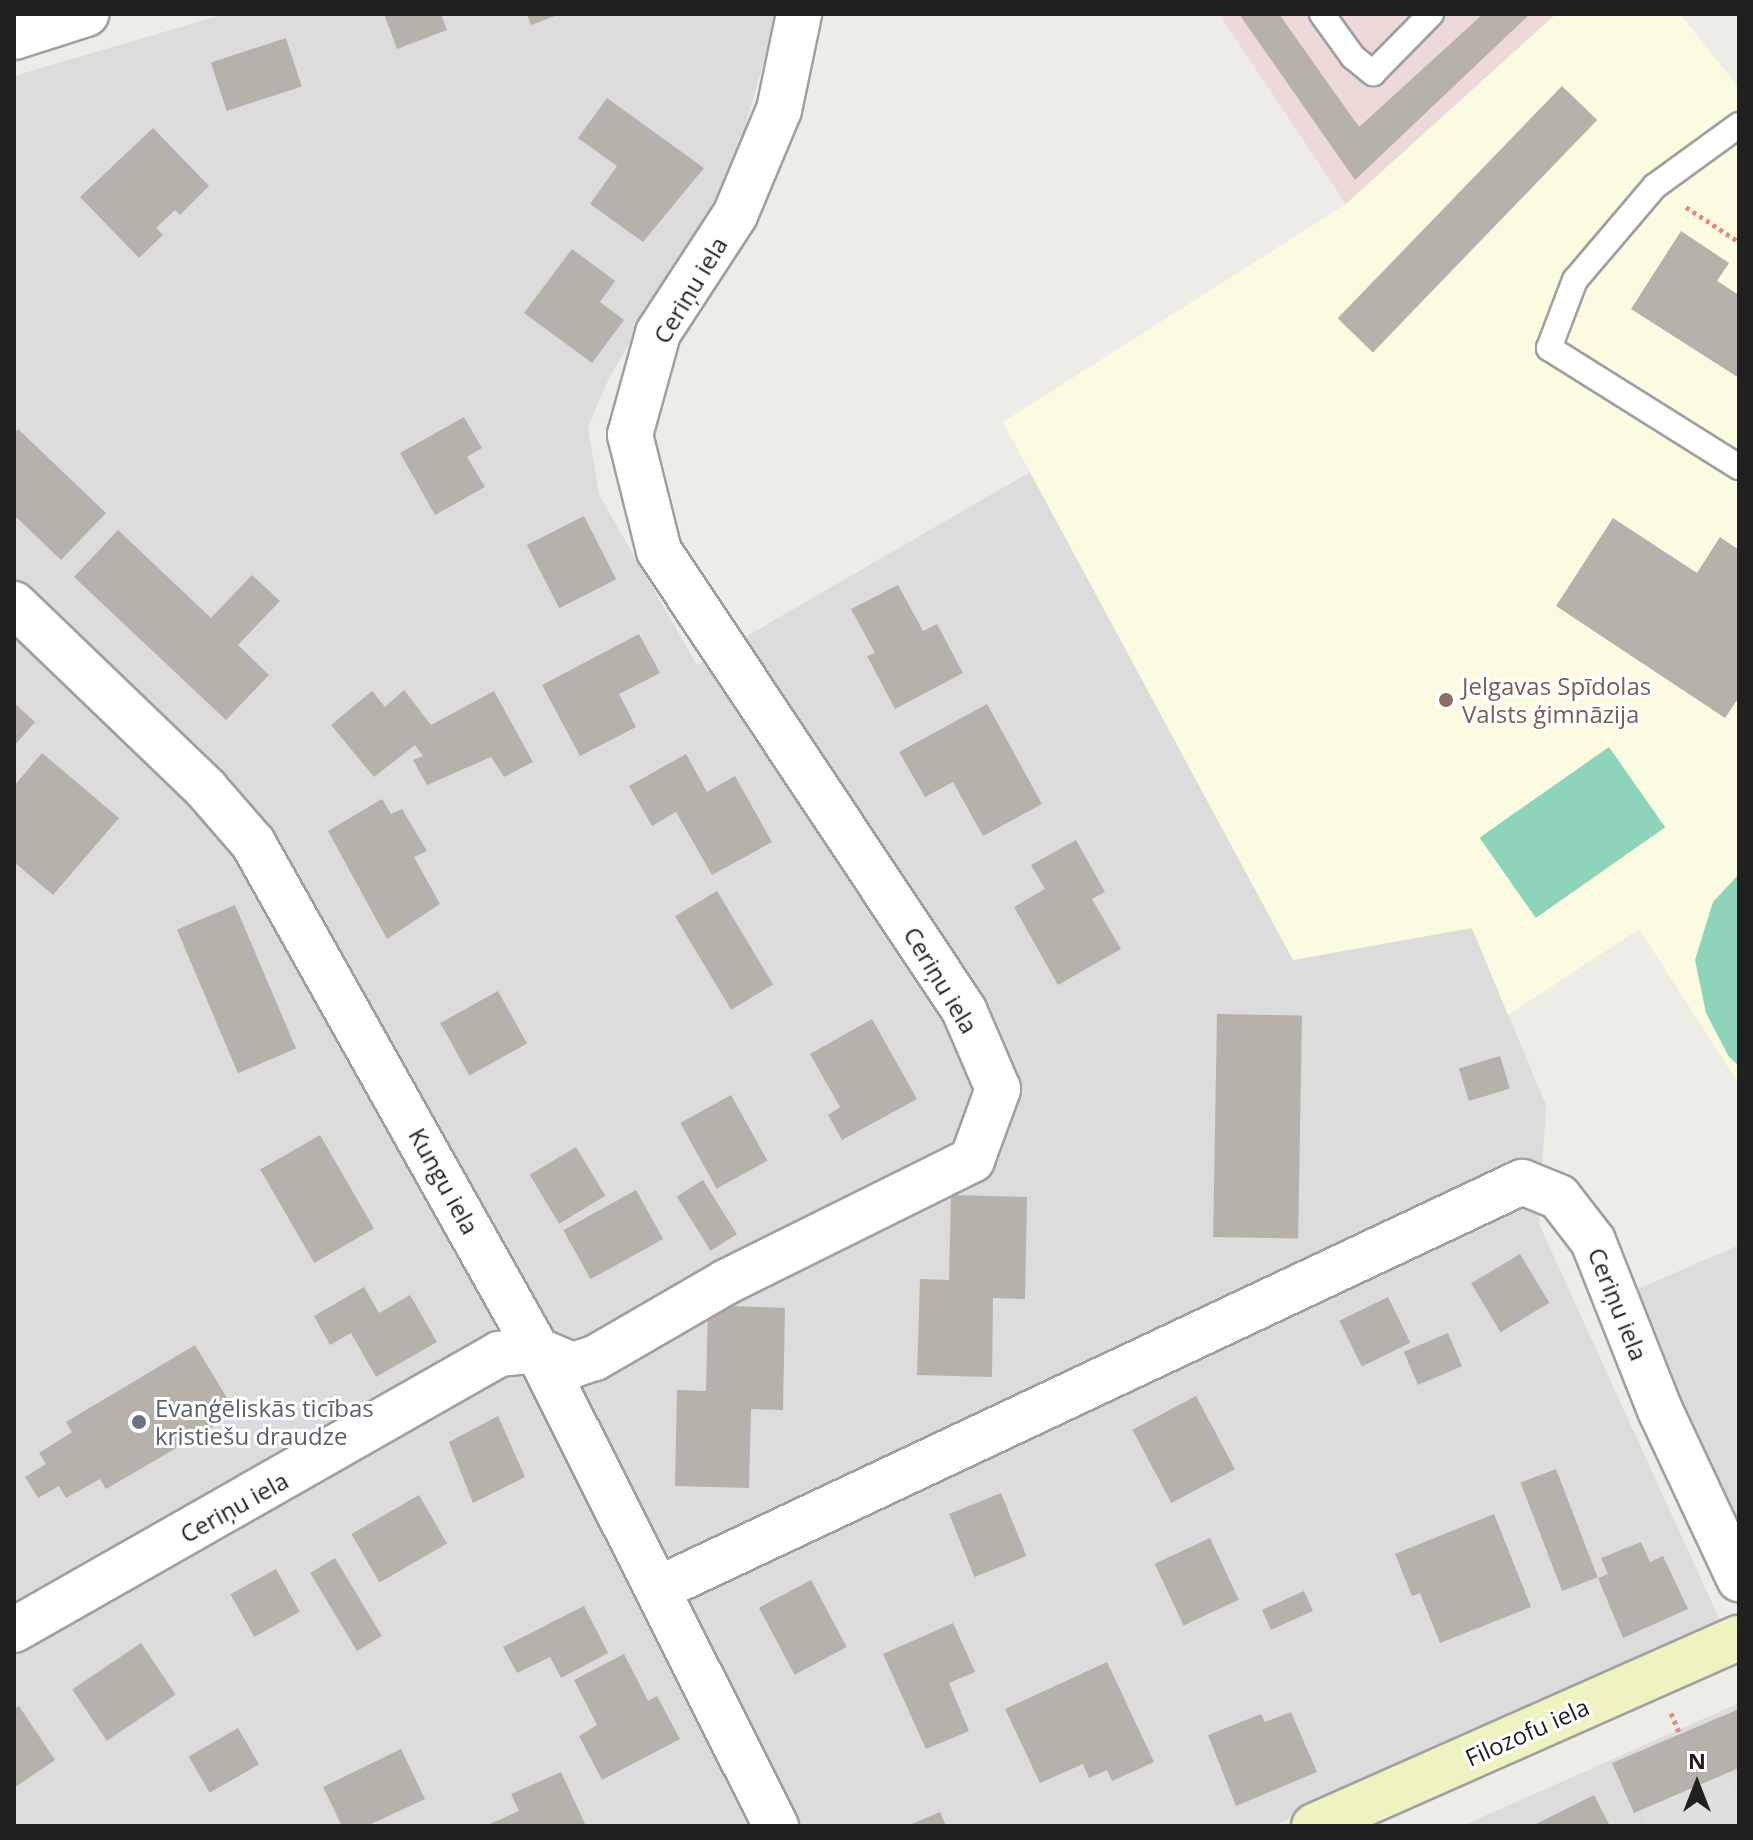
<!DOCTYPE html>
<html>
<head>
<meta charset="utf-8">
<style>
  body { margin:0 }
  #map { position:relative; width:1753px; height:1840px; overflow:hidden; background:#eeece6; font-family:"Open Sans",sans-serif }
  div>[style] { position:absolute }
  .residential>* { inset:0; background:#dddcdc }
  .commercial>* { inset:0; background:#edd9d8 }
  .education>* { inset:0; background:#fbfbe2 }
  .pitch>* { inset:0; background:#8ed4ba; transform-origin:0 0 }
  .parking>* { inset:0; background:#dfdfdf }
  .building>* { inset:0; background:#b7b1ac; transform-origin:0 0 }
  .path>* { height:5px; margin-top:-2.5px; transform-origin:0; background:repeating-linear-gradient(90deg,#e9897d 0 4px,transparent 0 8px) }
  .roads { filter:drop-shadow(2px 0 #a0a0a0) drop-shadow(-2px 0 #a0a0a0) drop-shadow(0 2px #a0a0a0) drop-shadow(0 -2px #a0a0a0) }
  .lane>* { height:24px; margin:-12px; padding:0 12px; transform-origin:12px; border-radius:12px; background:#fff }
  .street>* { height:44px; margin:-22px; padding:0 22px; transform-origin:22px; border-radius:22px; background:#fff }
  .secondary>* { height:44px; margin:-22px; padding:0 22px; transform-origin:22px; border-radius:22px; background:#eff2c1 }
  .dots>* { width:22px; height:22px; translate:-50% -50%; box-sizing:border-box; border:4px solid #fff; border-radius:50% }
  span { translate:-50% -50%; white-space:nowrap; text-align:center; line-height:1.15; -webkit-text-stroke:6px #fff; paint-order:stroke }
  .street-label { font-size:24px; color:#1f1f1f }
  .education-label { font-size:24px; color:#785e54 }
  .left { translate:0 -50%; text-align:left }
  .worship-label { font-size:24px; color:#5b616d }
  .frame { position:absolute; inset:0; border:16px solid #1f1f1f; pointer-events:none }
  .north { position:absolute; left:1657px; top:1744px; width:80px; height:80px; -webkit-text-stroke:6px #fff; paint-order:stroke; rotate:0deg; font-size:22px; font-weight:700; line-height:32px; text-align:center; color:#1f1f1f }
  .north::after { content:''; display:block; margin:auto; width:28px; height:36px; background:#1f1f1f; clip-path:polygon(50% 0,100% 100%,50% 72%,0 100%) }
</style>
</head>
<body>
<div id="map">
  <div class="residential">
    <i style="clip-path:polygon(225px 14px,777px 14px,733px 170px,609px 378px,588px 427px,599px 495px,697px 665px,1030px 472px,1293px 959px,1472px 928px,1546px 1105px,1539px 1224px,1723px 1627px,1273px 1826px,14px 1826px,14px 76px)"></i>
    <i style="clip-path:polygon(1739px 1245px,1739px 1525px,1631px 1292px)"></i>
    <i style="clip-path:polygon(1739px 1703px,1739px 1826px,1462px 1826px)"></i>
  </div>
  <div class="commercial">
    <i style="clip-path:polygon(1219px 14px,1556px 14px,1346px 204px)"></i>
  </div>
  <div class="education">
    <i style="clip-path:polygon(1556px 14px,1680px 14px,1739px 88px,1739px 1084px,1639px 929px,1508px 1015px,1472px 928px,1293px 960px,1003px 422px,1346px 204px)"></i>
  </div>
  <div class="pitch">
    <i style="left:1609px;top:747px;width:98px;height:158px;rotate:55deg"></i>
    <i style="clip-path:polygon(1739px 874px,1739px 1066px,1729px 1057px,1706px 1013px,1695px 960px,1713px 902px)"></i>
  </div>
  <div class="parking">
    <i style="clip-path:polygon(1726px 1773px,1739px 1799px,1739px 1826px,1647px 1826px,1640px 1810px)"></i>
  </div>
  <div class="building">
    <i style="clip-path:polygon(384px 14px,441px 14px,447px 30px,397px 49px)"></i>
    <i style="clip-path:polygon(527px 14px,560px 14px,531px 25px)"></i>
    <i style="clip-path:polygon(1239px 14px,1279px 14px,1359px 127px,1483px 14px,1530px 14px,1355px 180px)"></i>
    <i style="left:286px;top:38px;width:51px;height:79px;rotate:72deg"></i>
    <i style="left:1562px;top:86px;width:49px;height:323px;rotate:44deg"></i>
    <i style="clip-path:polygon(607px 98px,704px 168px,643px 242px,590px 204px,617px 166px,578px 138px)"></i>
    <i style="clip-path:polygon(153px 128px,209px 186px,180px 215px,175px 210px,156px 228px,163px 235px,139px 258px,80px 197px)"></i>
    <i style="clip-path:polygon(1681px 231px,1729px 263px,1717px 281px,1739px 295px,1739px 378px,1631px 309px)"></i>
    <i style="clip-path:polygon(572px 249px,615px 281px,600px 302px,624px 320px,592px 363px,524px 313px)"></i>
    <i style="clip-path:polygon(464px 417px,482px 448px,467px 457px,485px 487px,435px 515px,400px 453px)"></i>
    <i style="clip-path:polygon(18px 429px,106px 513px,61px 560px,14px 515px,14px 434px)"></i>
    <i style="left:584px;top:516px;width:71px;height:64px;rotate:63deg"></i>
    <i style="clip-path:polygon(1613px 518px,1697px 573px,1720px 537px,1739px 550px,1739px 697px,1725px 718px,1556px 606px)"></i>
    <i style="clip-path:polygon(118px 530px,211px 618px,252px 575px,280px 601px,238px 645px,269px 675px,226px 720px,74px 577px)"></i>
    <i style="clip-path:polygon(898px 585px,923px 631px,937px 624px,963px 673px,895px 709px,867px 656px,875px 653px,851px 609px)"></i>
    <i style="clip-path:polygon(639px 634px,660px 673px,619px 694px,636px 727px,580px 756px,542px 685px)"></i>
    <i style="clip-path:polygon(404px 690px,431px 725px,494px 691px,533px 762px,504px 777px,491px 757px,427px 785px,413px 760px,423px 756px,415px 745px,374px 777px,331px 725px,372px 691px,385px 707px)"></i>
    <i style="clip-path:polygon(14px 703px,35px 722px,14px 746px)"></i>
    <i style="clip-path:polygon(987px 704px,1042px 804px,983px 836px,953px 782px,925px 797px,899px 752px)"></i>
    <i style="clip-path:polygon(42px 753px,119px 818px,53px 895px,14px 862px,14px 786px)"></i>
    <i style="clip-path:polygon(686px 754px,707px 792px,735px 776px,772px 842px,712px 875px,676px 812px,652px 826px,629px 786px)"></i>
    <i style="clip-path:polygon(382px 799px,391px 814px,402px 809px,427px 851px,414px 857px,440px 904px,387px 939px,328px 831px)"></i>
    <i style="clip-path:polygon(1076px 840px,1105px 892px,1092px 899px,1121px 949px,1058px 985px,1014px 907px,1045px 889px,1031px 865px)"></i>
    <i style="left:717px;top:891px;width:109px;height:49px;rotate:59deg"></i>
    <i style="left:235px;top:905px;width:156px;height:63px;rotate:67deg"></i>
    <i style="left:498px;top:991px;width:60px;height:66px;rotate:61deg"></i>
    <i style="left:1217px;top:1014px;width:85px;height:223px;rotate:1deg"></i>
    <i style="clip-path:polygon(872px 1019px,917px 1099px,842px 1140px,828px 1115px,840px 1107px,810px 1054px)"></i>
    <i style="left:1500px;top:1056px;width:34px;height:43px;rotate:73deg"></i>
    <i style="left:731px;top:1095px;width:75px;height:58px;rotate:61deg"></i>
    <i style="left:320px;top:1135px;width:108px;height:69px;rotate:60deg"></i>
    <i style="left:576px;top:1147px;width:57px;height:54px;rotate:59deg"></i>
    <i style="left:703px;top:1180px;width:64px;height:31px;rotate:58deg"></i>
    <i style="left:636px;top:1190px;width:56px;height:83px;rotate:61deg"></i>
    <i style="clip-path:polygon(951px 1195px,1027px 1197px,1025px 1299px,993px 1298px,992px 1377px,917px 1375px,920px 1279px,949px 1280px)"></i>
    <i style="left:1520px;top:1254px;width:57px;height:57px;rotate:59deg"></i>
    <i style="clip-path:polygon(364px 1287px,379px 1313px,410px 1295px,437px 1342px,376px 1377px,351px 1333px,330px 1345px,314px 1316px)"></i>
    <i style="left:1388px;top:1297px;width:51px;height:54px;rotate:64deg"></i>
    <i style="clip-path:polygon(708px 1305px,785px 1308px,783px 1410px,751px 1409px,749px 1488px,675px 1486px,677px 1390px,706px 1391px)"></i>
    <i style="left:1448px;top:1333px;width:36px;height:48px;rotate:67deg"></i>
    <i style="clip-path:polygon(195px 1345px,233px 1408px,211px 1422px,214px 1426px,106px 1489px,100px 1479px,66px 1498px,59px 1486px,38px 1498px,25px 1477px,46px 1464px,39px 1453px,72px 1432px,66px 1422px)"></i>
    <i style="left:1196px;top:1396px;width:83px;height:72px;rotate:62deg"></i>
    <i style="clip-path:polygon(498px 1416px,525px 1477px,473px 1503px,449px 1442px)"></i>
    <i style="left:1556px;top:1469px;width:116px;height:38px;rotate:69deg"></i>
    <i style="left:1001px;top:1493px;width:68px;height:56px;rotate:68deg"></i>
    <i style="left:419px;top:1495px;width:56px;height:78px;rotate:60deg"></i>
    <i style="clip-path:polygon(1494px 1514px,1531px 1607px,1440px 1643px,1420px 1593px,1412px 1596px,1395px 1554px)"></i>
    <i style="left:1210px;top:1538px;width:68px;height:61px;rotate:65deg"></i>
    <i style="clip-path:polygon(1641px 1542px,1650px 1562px,1663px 1556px,1688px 1609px,1623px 1638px,1598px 1578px,1608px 1574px,1601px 1558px)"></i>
    <i style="left:335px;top:1558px;width:91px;height:29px;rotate:59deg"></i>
    <i style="left:276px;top:1569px;width:49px;height:52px;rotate:61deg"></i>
    <i style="left:811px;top:1580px;width:76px;height:59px;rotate:62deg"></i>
    <i style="left:1304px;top:1591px;width:22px;height:46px;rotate:66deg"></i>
    <i style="clip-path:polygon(584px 1606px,608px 1653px,561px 1678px,550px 1657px,517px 1673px,503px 1647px)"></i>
    <i style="clip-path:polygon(953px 1623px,975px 1672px,949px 1683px,969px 1731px,926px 1749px,883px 1654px)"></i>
    <i style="left:141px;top:1643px;width:62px;height:83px;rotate:56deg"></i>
    <i style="clip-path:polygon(624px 1654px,648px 1701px,657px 1696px,680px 1739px,602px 1780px,579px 1736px,597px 1725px,574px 1680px)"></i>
    <i style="clip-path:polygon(1107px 1662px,1154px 1762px,1112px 1781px,1107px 1770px,1089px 1778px,1083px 1764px,1040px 1783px,1005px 1709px)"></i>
    <i style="clip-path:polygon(19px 1706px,55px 1760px,14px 1788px,14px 1709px)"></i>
    <i style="clip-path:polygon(1739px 1709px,1739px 1768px,1634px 1813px,1612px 1763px)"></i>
    <i style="clip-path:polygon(1291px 1712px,1317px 1772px,1236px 1806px,1208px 1735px,1261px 1714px,1265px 1722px)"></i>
    <i style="left:238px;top:1728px;width:42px;height:57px;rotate:60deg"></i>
    <i style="clip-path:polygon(401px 1749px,425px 1799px,367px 1826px,342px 1826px,323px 1787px)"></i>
    <i style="clip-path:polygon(561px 1772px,586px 1826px,485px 1826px,519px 1811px,511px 1794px)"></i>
    <i style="clip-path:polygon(1594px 1795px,1610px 1826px,1532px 1826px)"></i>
    <i style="clip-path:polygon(940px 1812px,946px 1826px,907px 1826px)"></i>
  </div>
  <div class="path">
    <i style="left:1686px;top:207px;width:64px;rotate:33.4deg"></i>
    <i style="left:1671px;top:1713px;width:23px;rotate:67deg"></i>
  </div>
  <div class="roads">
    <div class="lane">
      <i style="left:1322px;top:14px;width:53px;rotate:54.2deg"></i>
      <i style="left:1353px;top:57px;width:26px;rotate:39deg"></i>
      <i style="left:1373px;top:73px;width:83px;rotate:-45.5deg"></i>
      <i style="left:1739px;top:125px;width:104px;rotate:144deg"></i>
      <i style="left:1655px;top:186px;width:123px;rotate:130.4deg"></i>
      <i style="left:1575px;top:280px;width:73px;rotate:110.9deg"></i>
      <i style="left:1549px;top:348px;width:224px;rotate:32.1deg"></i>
    </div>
    <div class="street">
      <i style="left:14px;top:37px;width:76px;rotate:-17.7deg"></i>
      <i style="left:14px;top:604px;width:267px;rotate:43.9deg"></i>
      <i style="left:206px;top:789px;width:72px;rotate:49deg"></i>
      <i style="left:253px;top:843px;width:581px;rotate:60.74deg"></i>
      <i style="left:537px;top:1350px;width:533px;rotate:63.34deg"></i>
      <i style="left:660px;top:1588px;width:953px;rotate:-25.22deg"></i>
      <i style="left:1522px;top:1182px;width:40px;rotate:22deg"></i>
      <i style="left:1559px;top:1197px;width:56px;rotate:52.3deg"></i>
      <i style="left:1593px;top:1241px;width:182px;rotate:68.4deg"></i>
      <i style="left:1660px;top:1410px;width:187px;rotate:64.9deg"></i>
      <i style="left:14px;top:1630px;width:558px;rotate:-29.64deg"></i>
      <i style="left:499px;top:1354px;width:38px;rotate:-6deg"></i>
      <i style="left:537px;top:1350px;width:39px;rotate:23deg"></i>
      <i style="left:573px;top:1365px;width:23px;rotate:-18deg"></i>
      <i style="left:595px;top:1358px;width:151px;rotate:-30.1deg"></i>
      <i style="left:726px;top:1282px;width:275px;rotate:-26.4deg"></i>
      <i style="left:972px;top:1160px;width:76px;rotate:-69.9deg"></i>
      <i style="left:998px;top:1089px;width:86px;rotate:-113.3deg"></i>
      <i style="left:964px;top:1010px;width:551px;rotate:-123.6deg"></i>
      <i style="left:659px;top:551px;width:120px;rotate:-104deg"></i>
      <i style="left:630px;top:435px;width:106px;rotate:-74.6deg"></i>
      <i style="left:658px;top:333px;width:141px;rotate:-56.9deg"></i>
      <i style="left:735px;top:215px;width:114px;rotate:-67.3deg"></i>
      <i style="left:779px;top:110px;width:98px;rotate:-78.2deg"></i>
    </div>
    <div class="secondary">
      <i style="left:1314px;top:1826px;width:465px;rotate:-23.9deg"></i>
    </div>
  </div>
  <div class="dots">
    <i style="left:1446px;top:700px;background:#8d6e63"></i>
    <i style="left:139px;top:1422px;background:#6b7280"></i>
  </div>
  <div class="street-label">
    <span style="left:690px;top:290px;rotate:-59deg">Ceriņu iela</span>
    <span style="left:941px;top:980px;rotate:59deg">Ceriņu iela</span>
    <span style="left:444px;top:1181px;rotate:61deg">Kungu iela</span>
    <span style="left:1618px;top:1304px;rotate:68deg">Ceriņu iela</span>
    <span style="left:234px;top:1507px;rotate:-29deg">Ceriņu iela</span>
    <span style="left:1527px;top:1732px;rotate:-24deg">Filozofu iela</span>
  </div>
  <div class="education-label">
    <span class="left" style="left:1462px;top:700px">Jelgavas Spīdolas<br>Valsts ģimnāzija</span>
  </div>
  <div class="worship-label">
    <span class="left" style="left:155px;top:1422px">Evanģēliskās ticības<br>kristiešu draudze</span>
  </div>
  <div class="frame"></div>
  <div class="north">N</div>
</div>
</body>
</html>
